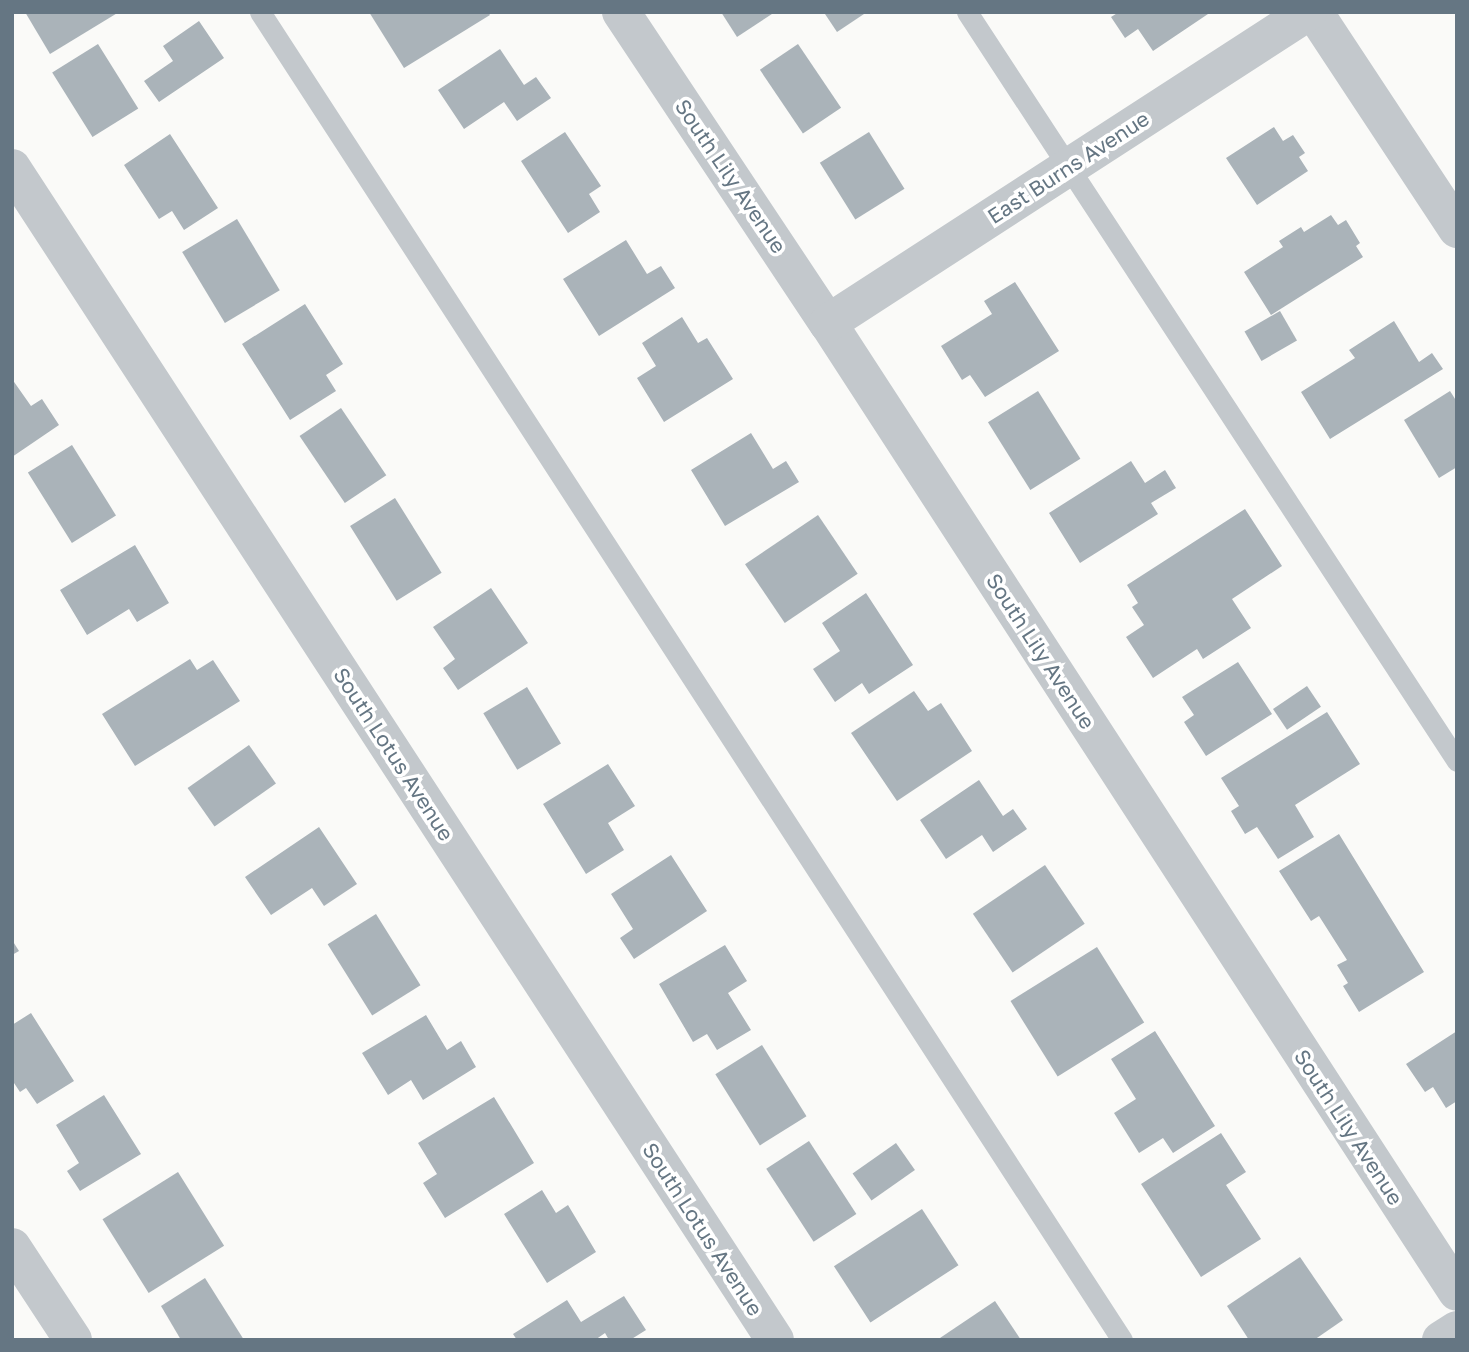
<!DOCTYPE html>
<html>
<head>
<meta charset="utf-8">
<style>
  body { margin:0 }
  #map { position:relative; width:1469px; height:1352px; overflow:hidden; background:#fafaf8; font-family:"Golos Text",sans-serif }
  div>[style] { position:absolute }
  .building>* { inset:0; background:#aab3b9; transform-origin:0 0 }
  .lane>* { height:21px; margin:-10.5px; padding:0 10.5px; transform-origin:10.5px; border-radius:10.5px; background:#c3c8cc }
  .street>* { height:38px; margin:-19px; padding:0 19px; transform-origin:19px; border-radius:19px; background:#c3c8cc }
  span { translate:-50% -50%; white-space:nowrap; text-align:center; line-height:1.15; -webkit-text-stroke:7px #fff; paint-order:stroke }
  .street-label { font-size:21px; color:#657683 }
  .frame { position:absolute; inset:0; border:14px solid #657683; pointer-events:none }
</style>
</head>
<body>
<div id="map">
  <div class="building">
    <i style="clip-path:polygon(25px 12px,119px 12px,50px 54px)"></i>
    <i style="clip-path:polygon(369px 12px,488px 12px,490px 15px,404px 68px)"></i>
    <i style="clip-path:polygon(721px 12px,775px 12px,737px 37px)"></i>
    <i style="clip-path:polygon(828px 12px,867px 12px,837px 32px,825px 14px)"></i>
    <i style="clip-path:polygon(1119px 12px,1207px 12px,1208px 14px,1153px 51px,1138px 29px,1125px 38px,1111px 17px)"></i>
    <i style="clip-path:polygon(199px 21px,224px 58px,159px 102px,144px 81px,173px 61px,163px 46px)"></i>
    <i style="left:98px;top:44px;width:76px;height:54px;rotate:58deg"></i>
    <i style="left:798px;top:44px;width:77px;height:46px;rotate:56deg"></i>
    <i style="clip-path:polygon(500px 49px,524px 85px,536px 77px,551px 98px,517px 121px,504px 102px,464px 129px,438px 90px)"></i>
    <i style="clip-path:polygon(1274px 127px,1283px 141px,1293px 135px,1305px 153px,1299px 157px,1308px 171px,1257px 205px,1226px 158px)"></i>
    <i style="clip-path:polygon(565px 132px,601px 186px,589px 194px,600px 212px,568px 233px,521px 161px)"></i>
    <i style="left:869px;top:132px;width:67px;height:58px;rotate:58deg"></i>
    <i style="clip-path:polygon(170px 134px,218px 208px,184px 230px,172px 211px,159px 219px,124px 165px)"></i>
    <i style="clip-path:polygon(1331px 215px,1338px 225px,1346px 220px,1360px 243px,1356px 246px,1363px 257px,1271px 315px,1244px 272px,1283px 247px,1279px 241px,1301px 227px,1304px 232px)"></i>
    <i style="left:237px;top:219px;width:83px;height:64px;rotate:59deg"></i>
    <i style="clip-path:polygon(626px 240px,647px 274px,661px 266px,675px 288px,599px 336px,563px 279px)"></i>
    <i style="clip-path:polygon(1015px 282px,1059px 351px,985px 397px,970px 375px,962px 380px,941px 346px,992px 314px,984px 301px)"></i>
    <i style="clip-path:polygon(305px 304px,343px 364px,326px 375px,336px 391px,290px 420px,242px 344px)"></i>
    <i style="left:1280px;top:311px;width:34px;height:41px;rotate:60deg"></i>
    <i style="clip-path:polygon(682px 317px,698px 343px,707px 338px,733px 379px,664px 422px,637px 378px,656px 366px,642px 343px)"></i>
    <i style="clip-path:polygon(1394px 321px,1419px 362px,1432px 353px,1443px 369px,1330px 439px,1301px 392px,1355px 358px,1349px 350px)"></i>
    <i style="clip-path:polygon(12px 379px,31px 406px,42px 399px,59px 425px,12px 457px)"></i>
    <i style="left:1038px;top:391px;width:80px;height:59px;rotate:58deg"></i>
    <i style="clip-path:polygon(1450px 391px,1457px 402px,1457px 467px,1439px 478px,1404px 420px)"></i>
    <i style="left:341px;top:408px;width:81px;height:50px;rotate:56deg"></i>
    <i style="clip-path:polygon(751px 433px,773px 469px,786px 461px,799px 482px,725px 526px,691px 470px)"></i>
    <i style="left:72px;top:445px;width:83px;height:52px;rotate:58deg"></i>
    <i style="clip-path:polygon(1131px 461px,1145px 483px,1165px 470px,1176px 488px,1151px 503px,1158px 514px,1080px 563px,1049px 513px)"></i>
    <i style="left:395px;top:498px;width:88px;height:53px;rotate:58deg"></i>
    <i style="clip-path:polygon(1245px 509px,1282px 566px,1232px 599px,1251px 628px,1203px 659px,1197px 649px,1153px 678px,1126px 637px,1144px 625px,1132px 607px,1138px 603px,1127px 585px)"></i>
    <i style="left:818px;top:515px;width:71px;height:88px;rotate:56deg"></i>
    <i style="clip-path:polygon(135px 545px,169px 603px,137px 622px,129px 609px,87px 635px,60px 590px)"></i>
    <i style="clip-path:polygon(491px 588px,528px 643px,458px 690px,443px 668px,455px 659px,433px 627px)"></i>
    <i style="clip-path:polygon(866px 593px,913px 665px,869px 694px,862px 683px,835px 702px,813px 669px,840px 651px,822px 623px)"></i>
    <i style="clip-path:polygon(190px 659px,197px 670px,213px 660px,240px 701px,135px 766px,102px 714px)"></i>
    <i style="clip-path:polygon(1238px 662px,1272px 714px,1206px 756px,1184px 722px,1194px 715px,1182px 697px)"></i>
    <i style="left:1307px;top:686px;width:25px;height:41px;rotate:56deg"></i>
    <i style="left:527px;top:687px;width:66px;height:51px;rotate:59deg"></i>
    <i style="clip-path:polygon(914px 691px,928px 711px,941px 703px,972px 751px,897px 801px,851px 733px)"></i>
    <i style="clip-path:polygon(1327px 712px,1360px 764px,1295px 805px,1314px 837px,1278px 859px,1257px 827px,1245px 834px,1231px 811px,1239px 806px,1221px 778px)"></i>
    <i style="left:249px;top:745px;width:47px;height:75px;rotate:55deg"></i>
    <i style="clip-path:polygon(608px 764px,635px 806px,608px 823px,624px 850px,586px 874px,543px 804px)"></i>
    <i style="clip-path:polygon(979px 780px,1003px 816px,1013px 809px,1027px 829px,993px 852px,982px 835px,946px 859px,920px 820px)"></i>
    <i style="clip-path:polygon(319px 827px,357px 884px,324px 906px,312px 888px,271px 915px,245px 877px)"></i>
    <i style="clip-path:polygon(1339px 834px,1424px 972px,1359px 1012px,1343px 986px,1348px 983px,1337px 965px,1347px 960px,1319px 916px,1311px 921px,1279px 871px)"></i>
    <i style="clip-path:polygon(671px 855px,707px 911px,634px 959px,620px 938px,633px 929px,611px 894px)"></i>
    <i style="left:1045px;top:865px;width:71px;height:87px;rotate:56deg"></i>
    <i style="left:376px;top:914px;width:84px;height:57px;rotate:58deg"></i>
    <i style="clip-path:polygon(12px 940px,19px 951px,12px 955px)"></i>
    <i style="clip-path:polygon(725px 945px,747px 981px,728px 993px,751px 1030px,717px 1050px,707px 1034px,693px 1042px,659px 984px)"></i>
    <i style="left:1097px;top:947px;width:89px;height:102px;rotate:58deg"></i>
    <i style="clip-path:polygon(31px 1013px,74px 1081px,37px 1104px,26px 1088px,20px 1092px,12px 1080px,12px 1025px)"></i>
    <i style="clip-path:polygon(426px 1015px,447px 1050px,461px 1041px,476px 1067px,423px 1100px,411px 1080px,388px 1095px,362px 1053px)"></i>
    <i style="clip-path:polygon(1155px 1031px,1215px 1126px,1173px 1153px,1163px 1138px,1139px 1153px,1114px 1113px,1136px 1099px,1111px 1059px)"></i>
    <i style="clip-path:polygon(1457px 1031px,1457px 1101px,1446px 1108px,1433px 1087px,1425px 1092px,1406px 1064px)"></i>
    <i style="left:762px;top:1045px;width:84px;height:55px;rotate:58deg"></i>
    <i style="clip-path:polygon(104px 1095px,141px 1154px,80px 1191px,67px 1171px,79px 1163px,56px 1125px)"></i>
    <i style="clip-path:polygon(494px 1097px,534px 1163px,445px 1218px,423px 1183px,437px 1174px,418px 1143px)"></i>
    <i style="clip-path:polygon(1221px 1133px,1246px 1172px,1226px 1185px,1261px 1239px,1201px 1277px,1141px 1184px)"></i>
    <i style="left:809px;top:1141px;width:87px;height:51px;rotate:57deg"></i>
    <i style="left:896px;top:1143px;width:33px;height:53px;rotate:55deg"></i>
    <i style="left:178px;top:1172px;width:87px;height:89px;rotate:58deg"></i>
    <i style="clip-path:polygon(542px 1190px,556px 1213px,568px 1205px,596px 1252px,547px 1283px,504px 1214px)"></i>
    <i style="left:922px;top:1209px;width:67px;height:105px;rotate:57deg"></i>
    <i style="clip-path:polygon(1300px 1257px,1343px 1320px,1314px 1340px,1249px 1340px,1227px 1306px)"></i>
    <i style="clip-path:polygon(205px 1278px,244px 1340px,181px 1340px,161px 1306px)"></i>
    <i style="clip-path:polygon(624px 1296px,646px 1330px,630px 1340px,609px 1340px,605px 1333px,595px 1340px,517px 1340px,513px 1334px,567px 1300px,581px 1322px)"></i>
    <i style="clip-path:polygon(995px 1301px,1021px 1340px,937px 1340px)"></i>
  </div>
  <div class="lane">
    <i style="left:260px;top:12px;width:1583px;rotate:57.01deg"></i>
    <i style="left:967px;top:12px;width:895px;rotate:56.81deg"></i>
  </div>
  <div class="street">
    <i style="left:621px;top:12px;width:374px;rotate:56.4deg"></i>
    <i style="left:828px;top:323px;width:1155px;rotate:57.01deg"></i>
    <i style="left:1314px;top:12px;width:260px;rotate:56.6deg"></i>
    <i style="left:12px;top:168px;width:1398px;rotate:56.93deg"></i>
    <i style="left:828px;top:323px;width:572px;rotate:-32.94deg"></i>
    <i style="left:12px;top:1247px;width:111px;rotate:56.7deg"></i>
    <i style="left:1441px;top:1340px;width:19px;rotate:-32deg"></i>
  </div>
  <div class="street-label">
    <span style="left:1068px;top:167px;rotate:-33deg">East Burns Avenue</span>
    <span style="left:731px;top:176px;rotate:56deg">South Lily Avenue</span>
    <span style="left:1041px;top:651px;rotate:57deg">South Lily Avenue</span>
    <span style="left:394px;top:754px;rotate:57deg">South Lotus Avenue</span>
    <span style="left:1349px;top:1127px;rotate:57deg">South Lily Avenue</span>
    <span style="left:703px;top:1229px;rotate:57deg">South Lotus Avenue</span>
  </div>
  <div class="frame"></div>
</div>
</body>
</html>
